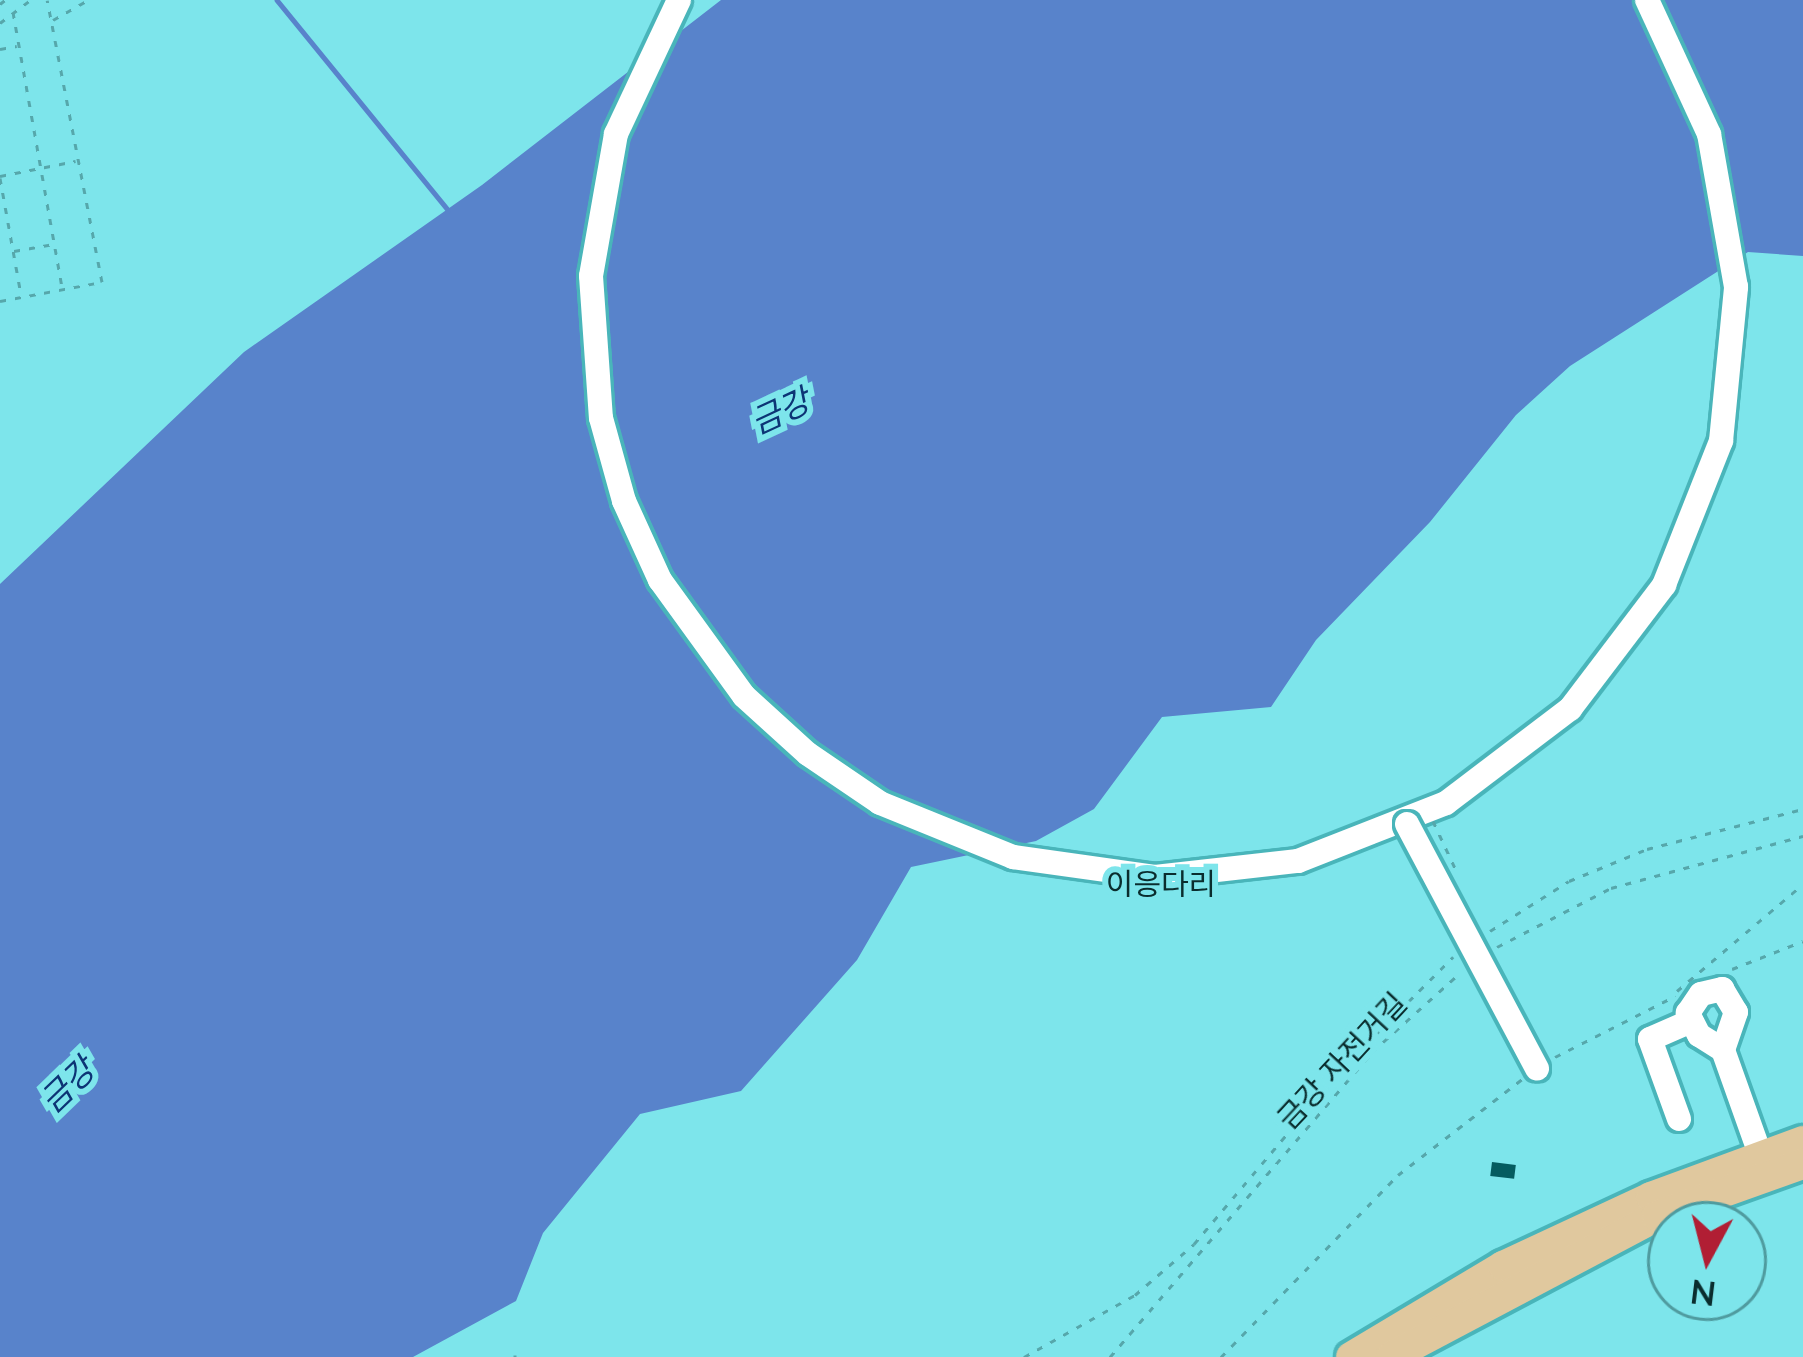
<!DOCTYPE html>
<html>
<head>
<meta charset="utf-8">
<style>
  body { margin:0 }
  #map { position:relative; width:1803px; height:1357px; overflow:hidden; background:#7de5eb; font-family:Lato,"Noto Sans KR",sans-serif }
  div>[style] { position:absolute }
  .water>* { inset:0; background:#5883cb }
  .stream>* { height:4.5px; margin:-2.25px; padding:0 2.25px; transform-origin:2.25px; border-radius:2.25px; background:#5883cb }
  .building>* { inset:0; background:#055c60; transform-origin:0 0 }
  .path>* { height:3px; margin-top:-1.5px; transform-origin:0; background:repeating-linear-gradient(90deg,#56a7ab 0 6px,transparent 0 15px) }
  .roads { filter:drop-shadow(3px 0 #49b5ba) drop-shadow(-3px 0 #49b5ba) drop-shadow(0 3px #49b5ba) drop-shadow(0 -3px #49b5ba) }
  .minor>* { height:24px; margin:-12px; padding:0 12px; transform-origin:12px; border-radius:12px; background:#fff }
  .major>* { height:30px; margin:-15px; padding:0 15px; transform-origin:15px; border-radius:15px; background:#e0c89e }
  .path-bridge>* { height:3px; margin-top:-1.5px; transform-origin:0; background:repeating-linear-gradient(90deg,#56a7ab 0 6px,transparent 0 15px) }
  .bridges { filter:drop-shadow(3px 0 #49b5ba) drop-shadow(-3px 0 #49b5ba) drop-shadow(0 3px #49b5ba) drop-shadow(0 -3px #49b5ba) }
  .minor-bridge>* { height:24px; margin:-12px; padding:0 12px; transform-origin:12px; border-radius:12px; background:#fff }
  span { translate:-50% -50%; white-space:nowrap; text-align:center; line-height:1.15; -webkit-text-stroke:12px #7de5eb; paint-order:stroke }
  .street-label { font-size:30px; color:#0a2d2e }
  .water-label { font-size:33px; color:#0c3475; font-style:italic }
  .north { position:absolute; left:1647px; top:1201px; width:120px; height:120px; box-sizing:border-box; background:#7de5eb; border:3px solid #4f9b9f; border-radius:50%; rotate:187deg; font-size:33px; font-weight:700; line-height:48px; text-align:center; color:#0a2d2e }
  .north::after { content:''; display:block; margin:auto; width:42px; height:54px; background:#b11e34; clip-path:polygon(50% 0,100% 100%,50% 72%,0 100%) }
</style>
</head>
<body>
<div id="map">
  <div class="water">
    <i style="clip-path:polygon(721px 0,1803px 0,1803px 256px,1748px 252px,1570px 366px,1516px 415px,1430px 522px,1316px 640px,1271px 707px,1162px 717px,1094px 809px,1036px 841px,911px 867px,857px 960px,741px 1091px,640px 1114px,543px 1233px,516px 1301px,413px 1357px,0 1357px,0 584px,244px 352px,482px 185px)"></i>
  </div>
  <div class="stream">
    <i style="left:277px;top:0;width:271px;rotate:50.8deg"></i>
  </div>
  <div class="building">
    <i style="left:1492px;top:1162px;width:24px;height:14px;rotate:7deg"></i>
  </div>
  <div class="path">
    <i style="left:0;top:4px;width:6px;rotate:-39deg"></i>
    <i style="left:13px;top:12px;width:280px;rotate:79.9deg"></i>
    <i style="left:53px;top:20px;width:40px;rotate:-29.7deg"></i>
    <i style="left:0;top:23px;width:38px;rotate:-37deg"></i>
    <i style="left:0;top:49px;width:17px;rotate:-10deg"></i>
    <i style="left:0;top:176px;width:77px;rotate:-11.2deg"></i>
    <i style="left:0;top:178px;width:119px;rotate:79.8deg"></i>
    <i style="left:14px;top:251px;width:39px;rotate:-10deg"></i>
    <i style="left:0;top:301px;width:104px;rotate:-10.6deg"></i>
    <i style="left:102px;top:282px;width:287px;rotate:-101deg"></i>
    <i style="left:1490px;top:931px;width:93px;rotate:-32.3deg"></i>
    <i style="left:1569px;top:881px;width:84px;rotate:-22.3deg"></i>
    <i style="left:1647px;top:849px;width:161px;rotate:-14.4deg"></i>
    <i style="left:1497px;top:947px;width:128px;rotate:-27.4deg"></i>
    <i style="left:1611px;top:888px;width:199px;rotate:-15.2deg"></i>
    <i style="left:1732px;top:969px;width:76px;rotate:-21.5deg"></i>
    <i style="left:1677px;top:991px;width:165px;rotate:-40.3deg"></i>
    <i style="left:1555px;top:1057px;width:135px;rotate:-26.9deg"></i>
    <i style="left:515px;top:1355px;width:2px;rotate:90deg"></i>
    <i style="left:1024px;top:1357px;width:127px;rotate:-29.2deg"></i>
    <i style="left:1135px;top:1295px;width:78px;rotate:-40.8deg"></i>
    <i style="left:1194px;top:1244px;width:234px;rotate:-49.8deg"></i>
    <i style="left:1345px;top:1065px;width:153px;rotate:-45deg"></i>
    <i style="left:1110px;top:1357px;width:402px;rotate:-49.3deg"></i>
    <i style="left:1372px;top:1052px;width:118px;rotate:-41.9deg"></i>
    <i style="left:1221px;top:1357px;width:254px;rotate:-45.8deg"></i>
    <i style="left:1398px;top:1175px;width:157px;rotate:-37.7deg"></i>
  </div>
  <div class="roads">
    <div class="minor">
      <i style="left:679px;top:0;width:148px;rotate:115.2deg"></i>
      <i style="left:616px;top:134px;width:144px;rotate:100deg"></i>
      <i style="left:591px;top:276px;width:142px;rotate:86deg"></i>
      <i style="left:601px;top:418px;width:86px;rotate:74.5deg"></i>
      <i style="left:624px;top:501px;width:87px;rotate:65.5deg"></i>
      <i style="left:660px;top:580px;width:143px;rotate:54.1deg"></i>
      <i style="left:744px;top:696px;width:86px;rotate:42.2deg"></i>
      <i style="left:808px;top:754px;width:87px;rotate:34.2deg"></i>
      <i style="left:880px;top:803px;width:144px;rotate:22.1deg"></i>
      <i style="left:1013px;top:857px;width:143px;rotate:8deg"></i>
      <i style="left:1155px;top:877px;width:144px;rotate:-6.4deg"></i>
      <i style="left:1298px;top:861px;width:159px;rotate:-21.4deg"></i>
      <i style="left:1446px;top:803px;width:156px;rotate:-37.2deg"></i>
      <i style="left:1570px;top:709px;width:156px;rotate:-52.8deg"></i>
      <i style="left:1664px;top:585px;width:155px;rotate:-68.4deg"></i>
      <i style="left:1721px;top:441px;width:155px;rotate:-84.4deg"></i>
      <i style="left:1736px;top:287px;width:155px;rotate:-100deg"></i>
      <i style="left:1709px;top:134px;width:148px;rotate:-114.8deg"></i>
      <i style="left:1723px;top:1050px;width:28px;rotate:-148deg"></i>
      <i style="left:1699px;top:1035px;width:25px;rotate:-117deg"></i>
      <i style="left:1688px;top:1013px;width:23px;rotate:-56deg"></i>
      <i style="left:1701px;top:994px;width:22px;rotate:-13deg"></i>
      <i style="left:1722px;top:989px;width:27px;rotate:59deg"></i>
      <i style="left:1736px;top:1012px;width:40px;rotate:108.9deg"></i>
      <i style="left:1723px;top:1050px;width:110px;rotate:70.4deg"></i>
      <i style="left:1679px;top:1119px;width:85px;rotate:-109.9deg"></i>
      <i style="left:1650px;top:1039px;width:45px;rotate:-23.7deg"></i>
    </div>
    <div class="major">
      <i style="left:1351px;top:1357px;width:177px;rotate:-30.9deg"></i>
      <i style="left:1503px;top:1266px;width:163px;rotate:-25deg"></i>
      <i style="left:1651px;top:1197px;width:162px;rotate:-20.2deg"></i>
      <i style="left:1391px;top:1357px;width:301px;rotate:-27.9deg"></i>
      <i style="left:1657px;top:1216px;width:155px;rotate:-19.6deg"></i>
    </div>
  </div>
  <div class="path-bridge">
    <i style="left:1433px;top:821px;width:52px;rotate:64.9deg"></i>
  </div>
  <div class="bridges">
    <div class="minor-bridge">
      <i style="left:1407px;top:824px;width:277px;rotate:62deg"></i>
    </div>
  </div>
  <div class="street-label">
    <span style="left:1161px;top:883px">이응다리</span>
    <span style="left:1341px;top:1060px;rotate:-47deg">금강 자전거길</span>
  </div>
  <div class="water-label">
    <span style="left:780px;top:411px;rotate:-25deg">금강</span>
    <span style="left:67px;top:1085px;rotate:-44deg">금강</span>
  </div>
  <div class="north">N</div>
</div>
</body>
</html>
